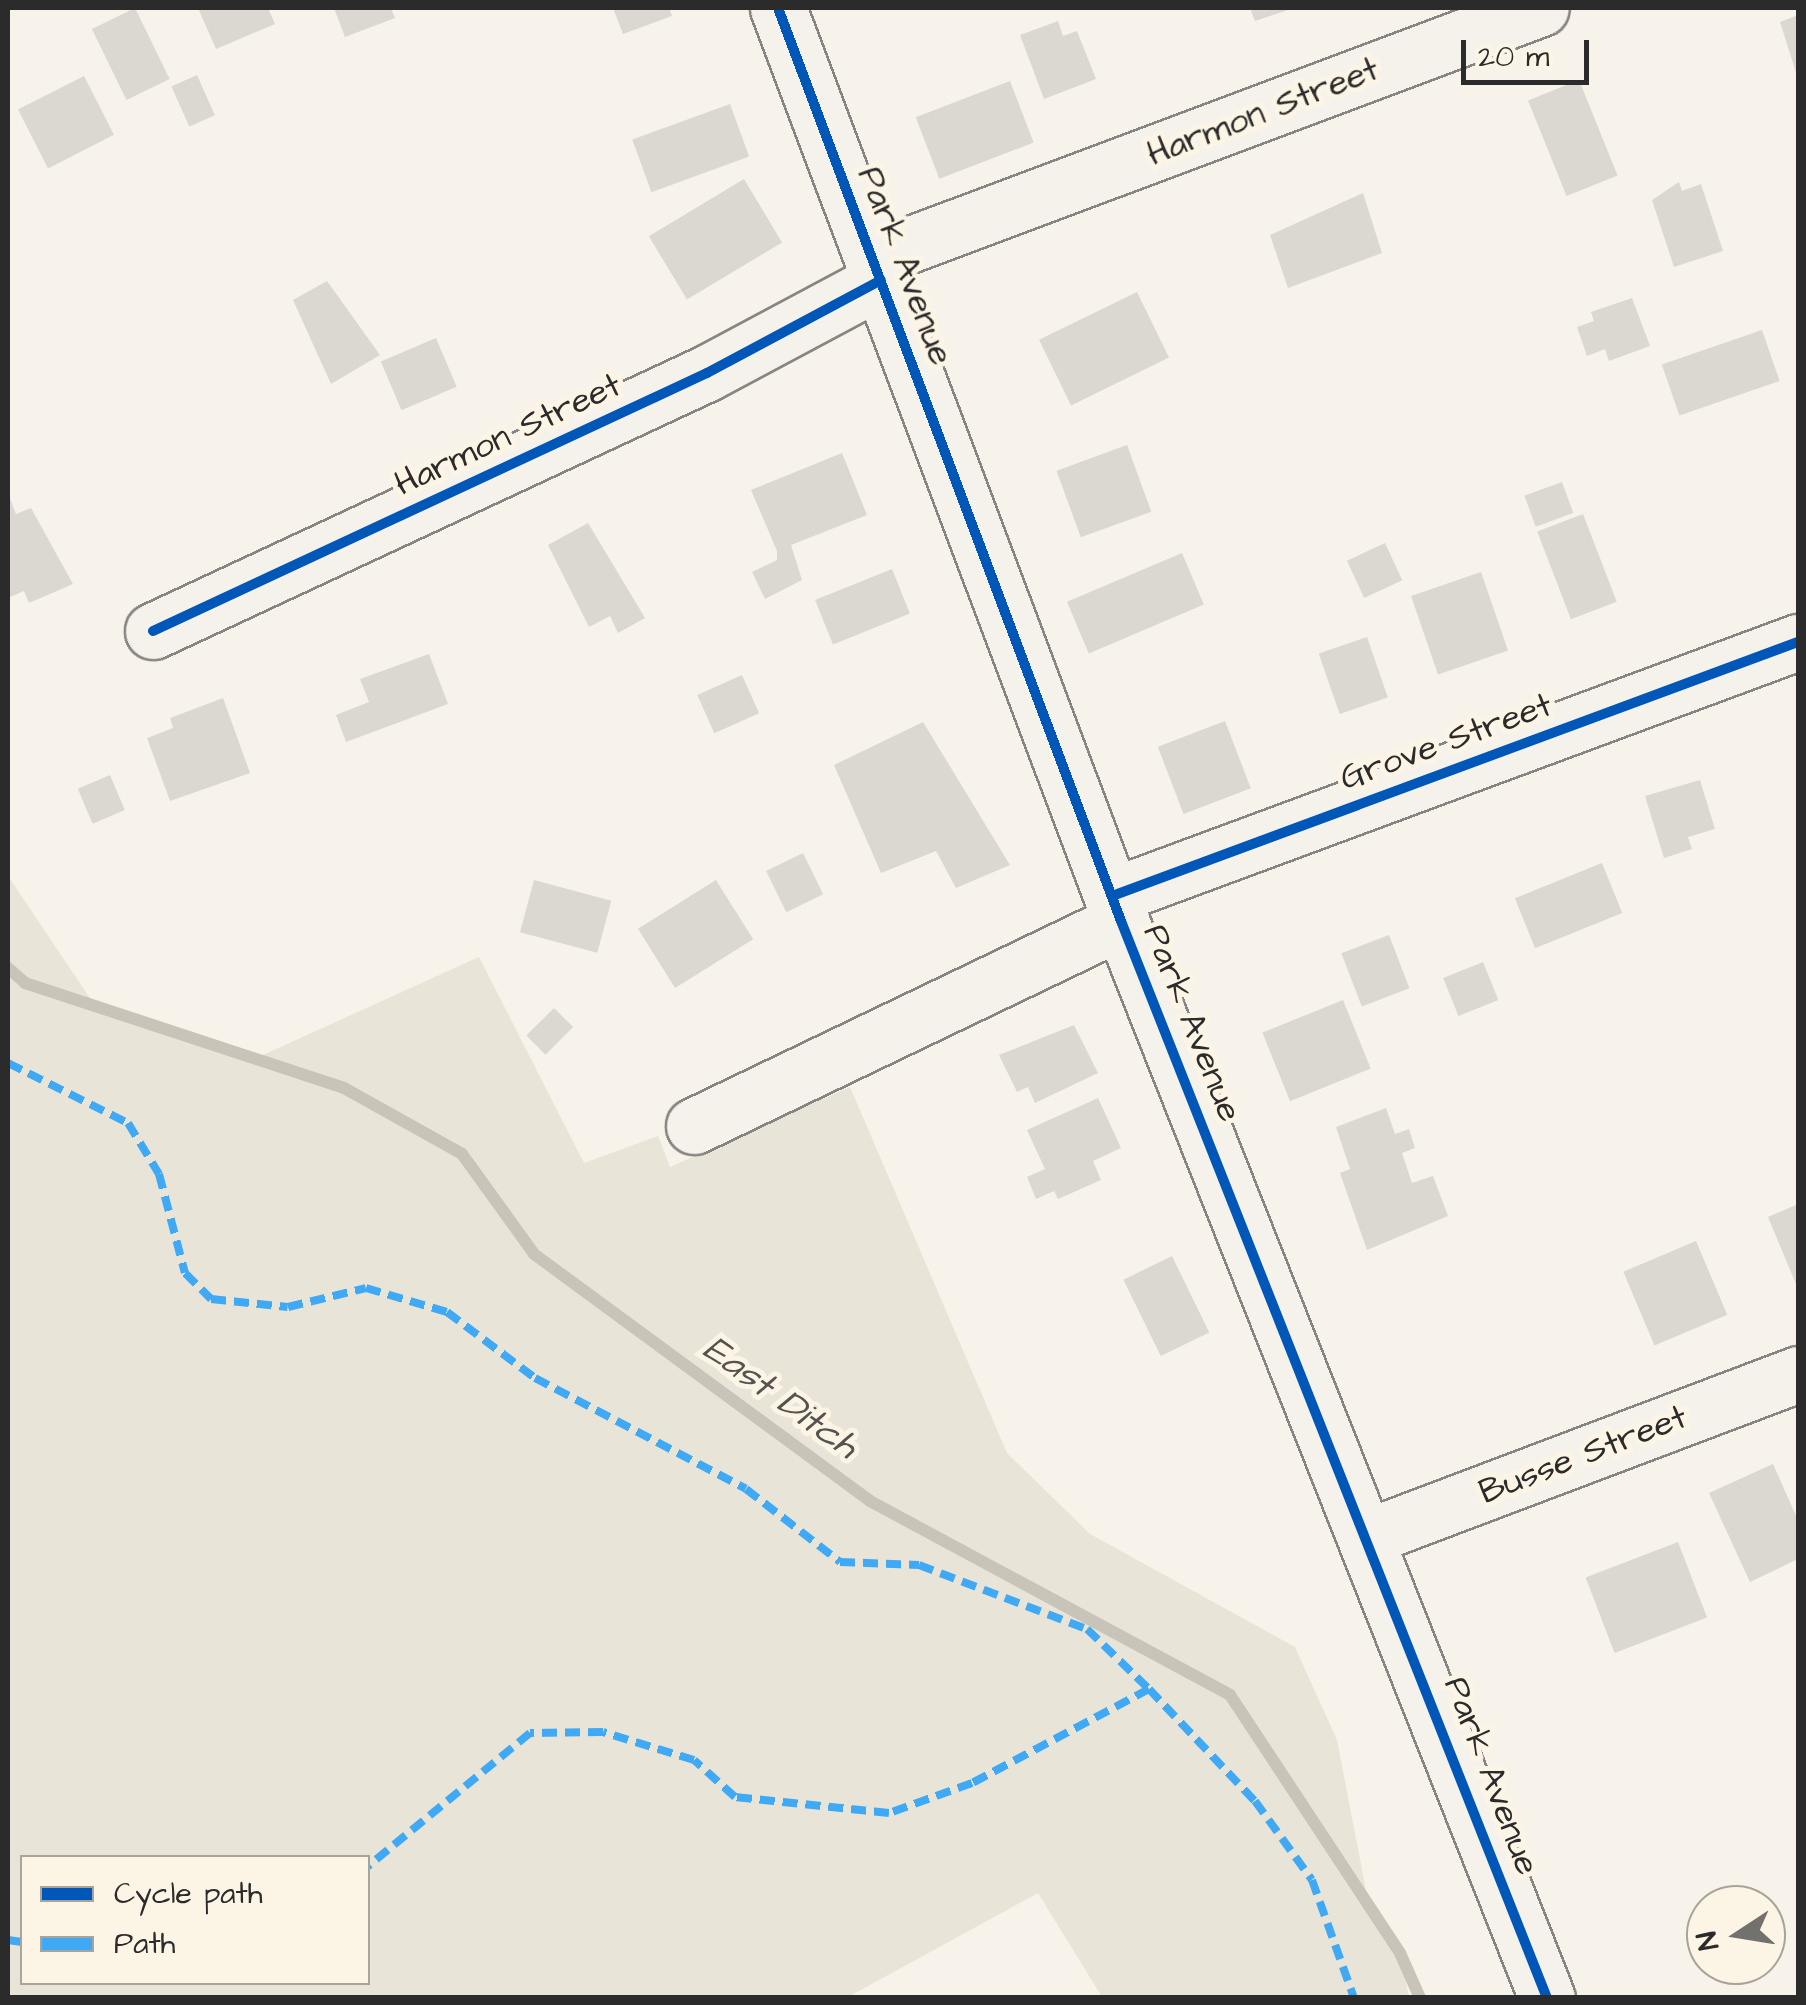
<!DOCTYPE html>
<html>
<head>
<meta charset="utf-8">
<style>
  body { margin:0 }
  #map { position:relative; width:1806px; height:2005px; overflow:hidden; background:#f7f3ea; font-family:"Architects Daughter",sans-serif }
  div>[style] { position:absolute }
  .green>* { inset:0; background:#e9e4d8 }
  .stream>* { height:12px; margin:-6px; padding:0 6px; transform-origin:6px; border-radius:6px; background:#c8c4ba }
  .building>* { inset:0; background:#dad8d1; transform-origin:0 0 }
  .roads { filter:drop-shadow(2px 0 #878581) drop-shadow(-2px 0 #878581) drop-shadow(0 2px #878581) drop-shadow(0 -2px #878581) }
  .minor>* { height:55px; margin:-27.5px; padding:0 27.5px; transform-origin:27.5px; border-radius:27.5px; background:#f5f2ec }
  .quiet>* { height:8px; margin-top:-4px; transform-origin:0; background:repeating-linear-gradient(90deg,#3fa9f5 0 15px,transparent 0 23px) }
  .cycleway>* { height:10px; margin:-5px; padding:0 5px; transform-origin:5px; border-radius:5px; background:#0057b8 }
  span { translate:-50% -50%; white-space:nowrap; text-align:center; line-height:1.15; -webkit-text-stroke:10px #fcf5e5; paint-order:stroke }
  .street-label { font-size:35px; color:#2b2b2b }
  .water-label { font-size:38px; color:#545350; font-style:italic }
  .frame { position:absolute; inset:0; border:10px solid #2b2b2b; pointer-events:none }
  .legend { position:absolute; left:20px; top:1855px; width:350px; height:130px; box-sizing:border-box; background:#fcf5e5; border:2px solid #a8a49b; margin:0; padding:12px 18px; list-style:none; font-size:30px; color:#2b2b2b }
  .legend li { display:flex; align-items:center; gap:20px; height:50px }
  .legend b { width:50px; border:2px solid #a8a49b }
  .north { position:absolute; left:1686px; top:1885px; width:100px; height:100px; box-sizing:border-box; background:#fcf5e5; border:2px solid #a8a49b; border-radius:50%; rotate:258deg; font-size:28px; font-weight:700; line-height:40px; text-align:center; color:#2b2b2b }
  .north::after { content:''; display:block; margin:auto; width:35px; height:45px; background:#72716e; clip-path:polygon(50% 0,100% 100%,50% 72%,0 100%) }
  .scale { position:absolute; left:1461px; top:40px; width:128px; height:45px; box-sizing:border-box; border:5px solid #2b2b2b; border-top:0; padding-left:12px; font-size:30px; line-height:35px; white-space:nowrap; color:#2b2b2b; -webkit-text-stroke:8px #fcf5e5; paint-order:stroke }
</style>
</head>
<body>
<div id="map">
  <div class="green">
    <i style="clip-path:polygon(evenodd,8px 876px,96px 1007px,254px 1059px,479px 957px,584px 1163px,658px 1136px,670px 1167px,850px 1087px,1007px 1453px,1090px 1534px,1295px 1647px,1337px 1740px,1369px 1906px,1400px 1953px,1409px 1997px,1102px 1997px,1038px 1893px,848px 1997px,8px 1997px,8px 876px,22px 1858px,368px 1858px,368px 1982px,22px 1982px,22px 1858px)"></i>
  </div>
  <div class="stream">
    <i style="left:8px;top:968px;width:23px;rotate:41deg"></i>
    <i style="left:25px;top:983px;width:336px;rotate:18.2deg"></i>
    <i style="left:344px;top:1088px;width:135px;rotate:29.2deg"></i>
    <i style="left:462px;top:1154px;width:123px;rotate:54.2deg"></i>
    <i style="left:534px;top:1254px;width:417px;rotate:36.3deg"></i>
    <i style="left:870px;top:1501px;width:409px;rotate:28.3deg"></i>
    <i style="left:1230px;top:1695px;width:309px;rotate:56.6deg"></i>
    <i style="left:1400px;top:1953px;width:49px;rotate:66deg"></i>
  </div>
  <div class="building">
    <i style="left:135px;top:8px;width:79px;height:48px;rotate:64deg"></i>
    <i style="clip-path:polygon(198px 8px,268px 8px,275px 24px,216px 49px)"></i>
    <i style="clip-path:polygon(334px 8px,391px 8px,395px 18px,345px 37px)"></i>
    <i style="clip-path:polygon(613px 8px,669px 8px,672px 16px,623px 34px)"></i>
    <i style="clip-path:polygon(1250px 8px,1294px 8px,1255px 21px)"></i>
    <i style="clip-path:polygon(1798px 15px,1798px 79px,1780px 22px)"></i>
    <i style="clip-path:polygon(1058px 21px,1063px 36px,1077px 31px,1096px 79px,1044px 99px,1020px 35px)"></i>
    <i style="left:197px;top:75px;width:44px;height:28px;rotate:66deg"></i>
    <i style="left:84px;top:76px;width:66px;height:74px;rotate:63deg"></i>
    <i style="left:1579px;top:80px;width:103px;height:55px;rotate:68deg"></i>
    <i style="left:1010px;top:81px;width:66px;height:101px;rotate:69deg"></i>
    <i style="left:730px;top:104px;width:56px;height:104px;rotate:70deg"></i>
    <i style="left:744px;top:179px;width:74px;height:111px;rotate:59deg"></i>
    <i style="clip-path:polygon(1679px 182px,1682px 191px,1701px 184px,1723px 251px,1674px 267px,1652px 200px)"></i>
    <i style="clip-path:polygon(1363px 193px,1382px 253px,1288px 288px,1270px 235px)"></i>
    <i style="clip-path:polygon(327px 281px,380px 355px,331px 384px,293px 300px)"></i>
    <i style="left:1137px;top:292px;width:73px;height:109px;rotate:64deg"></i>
    <i style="clip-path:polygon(1632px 298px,1650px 346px,1609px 361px,1605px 349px,1587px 356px,1577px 327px,1594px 321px,1591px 312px)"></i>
    <i style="left:1762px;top:330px;width:54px;height:106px;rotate:71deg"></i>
    <i style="left:436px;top:338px;width:53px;height:60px;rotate:67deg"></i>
    <i style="left:1127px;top:445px;width:71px;height:75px;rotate:70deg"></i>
    <i style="clip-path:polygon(842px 453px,867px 515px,791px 545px,802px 580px,765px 599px,752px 572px,777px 560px,777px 551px,751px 490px)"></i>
    <i style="left:1562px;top:482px;width:33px;height:40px;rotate:70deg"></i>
    <i style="clip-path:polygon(8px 493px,16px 514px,31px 508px,73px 584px,29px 603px,24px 591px,8px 598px)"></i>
    <i style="left:1583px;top:514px;width:94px;height:49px;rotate:69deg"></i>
    <i style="clip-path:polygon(588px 523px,645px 618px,618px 633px,610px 616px,589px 627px,548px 545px)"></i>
    <i style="left:1385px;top:543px;width:41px;height:42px;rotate:65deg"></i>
    <i style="left:1182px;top:553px;width:56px;height:125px;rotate:67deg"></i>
    <i style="left:892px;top:569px;width:48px;height:83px;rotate:68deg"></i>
    <i style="left:1481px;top:572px;width:83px;height:74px;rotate:71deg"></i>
    <i style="left:1367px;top:637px;width:64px;height:51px;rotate:71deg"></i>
    <i style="clip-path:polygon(429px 654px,448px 704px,346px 742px,336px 715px,369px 702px,360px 679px)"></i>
    <i style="left:742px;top:675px;width:42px;height:49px;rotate:66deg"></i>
    <i style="clip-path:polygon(223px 698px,250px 773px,170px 801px,147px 738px,173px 728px,170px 718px)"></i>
    <i style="left:1225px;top:721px;width:72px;height:72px;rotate:69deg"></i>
    <i style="clip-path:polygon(923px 722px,1010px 865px,956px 888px,936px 851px,881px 873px,834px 765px)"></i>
    <i style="left:110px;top:775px;width:38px;height:35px;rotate:67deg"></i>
    <i style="clip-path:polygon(1700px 780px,1715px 829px,1688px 837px,1692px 849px,1664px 858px,1645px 796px)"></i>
    <i style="left:803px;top:853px;width:46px;height:41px;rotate:64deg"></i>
    <i style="left:1602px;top:863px;width:54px;height:94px;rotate:68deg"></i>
    <i style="left:534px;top:880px;width:80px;height:54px;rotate:15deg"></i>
    <i style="left:716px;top:880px;width:70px;height:92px;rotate:58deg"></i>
    <i style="left:1389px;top:935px;width:57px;height:51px;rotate:69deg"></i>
    <i style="left:1483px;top:962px;width:41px;height:43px;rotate:68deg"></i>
    <i style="left:1343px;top:1000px;width:74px;height:87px;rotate:68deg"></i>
    <i style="left:554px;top:1008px;width:27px;height:39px;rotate:45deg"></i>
    <i style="clip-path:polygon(1074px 1025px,1098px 1073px,1035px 1103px,1028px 1087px,1017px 1092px,999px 1055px)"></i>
    <i style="clip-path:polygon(1098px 1098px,1121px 1148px,1093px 1161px,1101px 1180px,1058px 1199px,1054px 1191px,1036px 1199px,1027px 1177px,1045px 1169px,1027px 1130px)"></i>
    <i style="clip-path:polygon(1386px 1108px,1395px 1134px,1409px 1129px,1415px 1148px,1402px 1153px,1412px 1183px,1433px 1176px,1448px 1216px,1367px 1250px,1340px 1173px,1350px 1169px,1336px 1127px)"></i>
    <i style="clip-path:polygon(1798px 1204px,1798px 1289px,1768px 1217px)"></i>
    <i style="left:1696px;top:1241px;width:80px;height:79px;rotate:67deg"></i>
    <i style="left:1172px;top:1256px;width:85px;height:54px;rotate:64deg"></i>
    <i style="clip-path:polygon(1773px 1464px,1798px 1520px,1798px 1559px,1750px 1582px,1709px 1493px)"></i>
    <i style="left:1678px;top:1542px;width:81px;height:99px;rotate:69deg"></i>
  </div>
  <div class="roads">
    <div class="minor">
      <i style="left:778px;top:8px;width:975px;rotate:69.41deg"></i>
      <i style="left:1121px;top:921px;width:1158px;rotate:68.42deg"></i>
      <i style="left:874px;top:258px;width:712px;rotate:-20.55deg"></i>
      <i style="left:153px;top:631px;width:611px;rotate:-24.97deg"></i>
      <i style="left:707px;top:373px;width:197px;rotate:-28.1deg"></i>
      <i style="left:1112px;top:896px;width:732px;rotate:-20.32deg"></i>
      <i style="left:694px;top:1126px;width:474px;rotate:-25.6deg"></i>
      <i style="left:1367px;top:1537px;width:461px;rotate:-20.7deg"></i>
    </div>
  </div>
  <div class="quiet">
    <i style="left:8px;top:1063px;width:134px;rotate:26.6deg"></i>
    <i style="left:128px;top:1123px;width:60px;rotate:58.7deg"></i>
    <i style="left:159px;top:1174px;width:102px;rotate:75.3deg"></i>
    <i style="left:185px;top:1273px;width:37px;rotate:45deg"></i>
    <i style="left:211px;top:1299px;width:77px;rotate:5.9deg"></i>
    <i style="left:288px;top:1307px;width:80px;rotate:-13.7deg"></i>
    <i style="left:366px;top:1288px;width:84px;rotate:16.5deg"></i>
    <i style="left:447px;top:1312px;width:110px;rotate:36.9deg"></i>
    <i style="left:535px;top:1378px;width:238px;rotate:27.7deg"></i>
    <i style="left:746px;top:1489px;width:119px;rotate:37.8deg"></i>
    <i style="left:840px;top:1562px;width:79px;rotate:2.2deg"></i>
    <i style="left:919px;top:1565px;width:180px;rotate:20.9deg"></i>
    <i style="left:1087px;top:1629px;width:86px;rotate:44.1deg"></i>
    <i style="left:1149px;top:1689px;width:200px;rotate:152deg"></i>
    <i style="left:972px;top:1783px;width:88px;rotate:160.1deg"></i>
    <i style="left:889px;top:1813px;width:155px;rotate:-174.1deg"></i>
    <i style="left:735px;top:1797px;width:55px;rotate:-137.9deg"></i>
    <i style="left:694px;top:1760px;width:95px;rotate:-162.9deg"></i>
    <i style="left:603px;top:1732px;width:73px;rotate:179.2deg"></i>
    <i style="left:530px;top:1733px;width:210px;rotate:140.6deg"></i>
    <i style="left:1149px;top:1689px;width:154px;rotate:46.6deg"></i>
    <i style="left:1255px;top:1801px;width:97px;rotate:54.2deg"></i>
    <i style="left:1312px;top:1880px;width:125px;rotate:70.4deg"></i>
    <i style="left:8px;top:1940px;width:14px;rotate:8deg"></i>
  </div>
  <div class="cycleway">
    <i style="left:778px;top:8px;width:975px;rotate:69.41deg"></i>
    <i style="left:1121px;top:921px;width:1158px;rotate:68.42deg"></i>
    <i style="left:153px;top:631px;width:611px;rotate:-24.97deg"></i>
    <i style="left:707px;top:373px;width:197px;rotate:-28.1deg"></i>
    <i style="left:1112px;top:896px;width:732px;rotate:-20.32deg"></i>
  </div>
  <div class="street-label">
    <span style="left:1263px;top:112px;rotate:-21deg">Harmon Street</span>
    <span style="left:905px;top:266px;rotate:69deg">Park Avenue</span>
    <span style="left:508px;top:435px;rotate:-25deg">Harmon Street</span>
    <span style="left:1446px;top:742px;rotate:-20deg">Grove Street</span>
    <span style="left:1192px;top:1023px;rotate:68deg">Park Avenue</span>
    <span style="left:1583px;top:1455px;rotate:-21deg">Busse Street</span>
    <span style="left:1491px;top:1776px;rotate:69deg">Park Avenue</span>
  </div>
  <div class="water-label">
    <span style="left:780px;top:1398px;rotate:36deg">East Ditch</span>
  </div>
  <div class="frame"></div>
  <ul class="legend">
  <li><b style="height:12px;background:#0057b8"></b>Cycle path</li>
  <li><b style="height:12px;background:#3fa9f5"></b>Path</li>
  </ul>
  <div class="north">N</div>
  <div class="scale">20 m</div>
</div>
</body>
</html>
